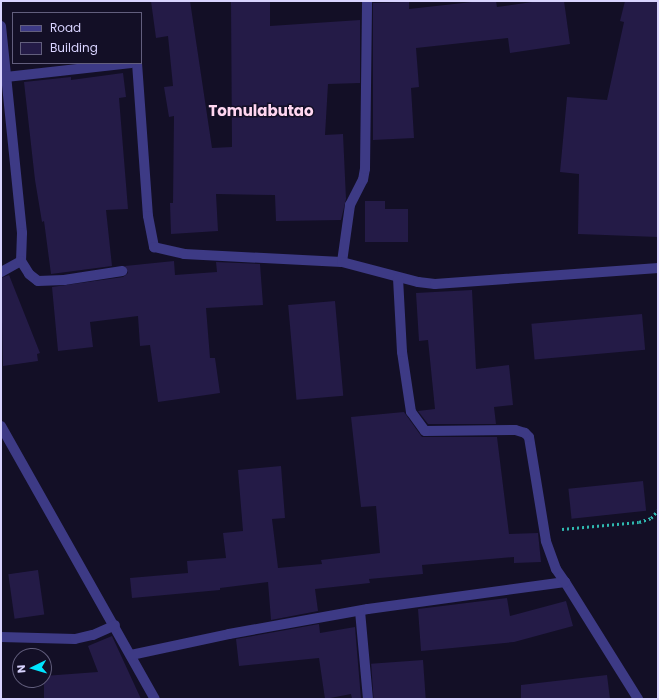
<!DOCTYPE html>
<html>
<head>
<meta charset="utf-8">
<style>
  body { margin:0 }
  #map { position:relative; width:659px; height:700px; overflow:hidden; background:#130f26; font-family:Poppins,sans-serif }
  div>[style] { position:absolute }
  .building>* { inset:0; background:#241b47; transform-origin:0 0 }
  .path>* { height:2.5px; margin-top:-1.25px; transform-origin:0; background:repeating-linear-gradient(90deg,#2fb8b0 0 2px,transparent 0 5px) }
  .street>* { height:10px; margin:-5px; padding:0 5px; transform-origin:5px; border-radius:5px; background:#3d3a85 }
  span { translate:-50% -50%; white-space:nowrap; text-align:center; line-height:1.15; -webkit-text-stroke:3px #130f26; paint-order:stroke }
  .district-label { font-size:15px; color:#ffd6f0; font-weight:700 }
  .frame { position:absolute; inset:0; border:2px solid #d9d4ff; pointer-events:none }
  .legend { position:absolute; left:12px; top:12px; width:130px; height:52px; box-sizing:border-box; background:#130f26; border:1px solid #625e7d; margin:0; padding:5px 7px; list-style:none; font-size:12px; color:#d9d4ff }
  .legend li { display:flex; align-items:center; gap:8px; height:20px }
  .legend b { width:20px; border:1px solid #625e7d }
  .north { position:absolute; left:12px; top:648px; width:40px; height:40px; box-sizing:border-box; background:#130f26; border:1px solid #625e7d; border-radius:50%; rotate:265deg; font-size:11px; font-weight:700; line-height:16px; text-align:center; color:#d9d4ff }
  .north::after { content:''; display:block; margin:auto; width:14px; height:18px; background:#00e5ff; clip-path:polygon(50% 0,100% 100%,50% 72%,0 100%) }
</style>
</head>
<body>
<div id="map">
  <div class="building">
    <i style="clip-path:polygon(151px 1px,190px 1px,212px 148px,232px 147px,231px 1px,270px 1px,270px 26px,360px 20px,360px 83px,328px 84px,325px 135px,343px 134px,346px 199px,341px 220px,276px 221px,275px 195px,216px 194px,218px 231px,171px 234px,170px 203px,173px 203px,174px 116px,169px 117px,164px 87px,173px 86px,168px 36px,156px 38px)"></i>
    <i style="clip-path:polygon(481px 1px,496px 1px,497px 7px,539px 1px,564px 1px,570px 44px,510px 53px,508px 38px,416px 48px,419px 87px,411px 88px,414px 138px,373px 140px,373px 3px,409px 2px,409px 9px)"></i>
    <i style="clip-path:polygon(625px 1px,658px 1px,658px 237px,578px 234px,579px 174px,560px 172px,567px 97px,607px 100px,624px 22px,620px 21px)"></i>
    <i style="clip-path:polygon(123px 73px,126px 97px,119px 98px,128px 209px,106px 210px,112px 266px,51px 274px,44px 221px,42px 222px,35px 180px,24px 82px,71px 77px,71px 80px)"></i>
    <i style="clip-path:polygon(365px 201px,385px 201px,385px 209px,408px 209px,408px 242px,365px 242px)"></i>
    <i style="clip-path:polygon(174px 261px,175px 275px,217px 272px,216px 262px,260px 264px,263px 305px,206px 308px,210px 358px,215px 358px,220px 393px,158px 402px,150px 345px,140px 346px,138px 316px,90px 322px,93px 347px,58px 351px,52px 287px,123px 277px,128px 273px,125px 266px)"></i>
    <i style="clip-path:polygon(9px 275px,40px 353px,37px 354px,38px 361px,3px 366px,1px 278px)"></i>
    <i style="clip-path:polygon(472px 290px,476px 369px,509px 365px,513px 405px,494px 407px,496px 424px,428px 424px,418px 411px,435px 409px,428px 340px,419px 341px,416px 293px)"></i>
    <i style="left:335px;top:301px;width:95px;height:47px;rotate:85deg"></i>
    <i style="left:642px;top:314px;width:36px;height:111px;rotate:85deg"></i>
    <i style="clip-path:polygon(404px 412px,422px 437px,497px 437px,509px 534px,538px 533px,541px 562px,514px 563px,514px 557px,422px 565px,423px 574px,369px 579px,370px 583px,315px 589px,318px 611px,271px 620px,268px 582px,220px 588px,220px 590px,132px 598px,130px 578px,188px 573px,187px 561px,226px 558px,223px 533px,243px 531px,238px 470px,281px 466px,285px 518px,272px 519px,278px 568px,322px 564px,321px 560px,380px 553px,376px 506px,361px 507px,351px 417px)"></i>
    <i style="left:643px;top:481px;width:30px;height:75px;rotate:84deg"></i>
    <i style="left:38px;top:570px;width:45px;height:30px;rotate:82deg"></i>
    <i style="clip-path:polygon(507px 598px,510px 616px,566px 601px,573px 626px,514px 642px,421px 651px,418px 609px)"></i>
    <i style="clip-path:polygon(319px 624px,320px 633px,355px 627px,361px 699px,352px 699px,351px 694px,325px 699px,319px 658px,239px 666px,236px 639px)"></i>
    <i style="clip-path:polygon(112px 636px,141px 699px,44px 699px,44px 676px,98px 672px,88px 646px)"></i>
    <i style="left:423px;top:660px;width:39px;height:52px;rotate:86deg"></i>
    <i style="clip-path:polygon(607px 675px,610px 699px,521px 699px,521px 685px)"></i>
  </div>
  <div class="path">
    <i style="left:562px;top:529px;width:77px;rotate:-5.2deg"></i>
    <i style="left:639px;top:522px;width:13px;rotate:-18deg"></i>
    <i style="left:651px;top:518px;width:11px;rotate:-49deg"></i>
  </div>
  <div class="street">
    <i style="left:1px;top:26px;width:208px;rotate:84.2deg"></i>
    <i style="left:22px;top:233px;width:28px;rotate:92deg"></i>
    <i style="left:21px;top:261px;width:23px;rotate:151deg"></i>
    <i style="left:137px;top:63px;width:153px;rotate:85.9deg"></i>
    <i style="left:148px;top:216px;width:32px;rotate:79deg"></i>
    <i style="left:154px;top:247px;width:31px;rotate:13deg"></i>
    <i style="left:184px;top:254px;width:158px;rotate:2.9deg"></i>
    <i style="left:342px;top:262px;width:58px;rotate:-82deg"></i>
    <i style="left:350px;top:205px;width:28px;rotate:-63deg"></i>
    <i style="left:363px;top:180px;width:11px;rotate:-80deg"></i>
    <i style="left:365px;top:169px;width:168px;rotate:-89.3deg"></i>
    <i style="left:6px;top:77px;width:126px;rotate:-6.4deg"></i>
    <i style="left:21px;top:261px;width:15px;rotate:58deg"></i>
    <i style="left:29px;top:274px;width:11px;rotate:38deg"></i>
    <i style="left:38px;top:281px;width:26px;rotate:-2deg"></i>
    <i style="left:64px;top:280px;width:59px;rotate:-8.8deg"></i>
    <i style="left:342px;top:262px;width:79px;rotate:14.7deg"></i>
    <i style="left:418px;top:282px;width:17px;rotate:7deg"></i>
    <i style="left:435px;top:284px;width:224px;rotate:-4.1deg"></i>
    <i style="left:1px;top:426px;width:313px;rotate:60.6deg"></i>
    <i style="left:565px;top:582px;width:138px;rotate:58deg"></i>
    <i style="left:360px;top:611px;width:88px;rotate:84.8deg"></i>
    <i style="left:1px;top:637px;width:74px;rotate:1.5deg"></i>
    <i style="left:75px;top:639px;width:18px;rotate:-13deg"></i>
    <i style="left:93px;top:635px;width:24px;rotate:-24deg"></i>
    <i style="left:131px;top:655px;width:100px;rotate:-12.1deg"></i>
    <i style="left:229px;top:634px;width:141px;rotate:-10.2deg"></i>
    <i style="left:368px;top:609px;width:199px;rotate:-7.8deg"></i>
    <i style="left:565px;top:582px;width:16px;rotate:-125deg"></i>
    <i style="left:556px;top:569px;width:30px;rotate:-110deg"></i>
    <i style="left:546px;top:541px;width:105px;rotate:-99.3deg"></i>
    <i style="left:529px;top:437px;width:6px;rotate:-135deg"></i>
    <i style="left:525px;top:433px;width:10px;rotate:-163deg"></i>
    <i style="left:515px;top:430px;width:90px;rotate:179.4deg"></i>
    <i style="left:425px;top:431px;width:24px;rotate:-126deg"></i>
    <i style="left:411px;top:412px;width:61px;rotate:-98.5deg"></i>
    <i style="left:402px;top:352px;width:74px;rotate:-93.1deg"></i>
  </div>
  <div class="district-label">
    <span style="left:261px;top:111px">Tomulabutao</span>
  </div>
  <div class="frame"></div>
  <ul class="legend">
  <li><b style="height:5px;background:#3d3a85"></b>Road</li>
  <li><b style="height:11px;background:#241b47"></b>Building</li>
  </ul>
  <div class="north">N</div>
</div>
</body>
</html>
